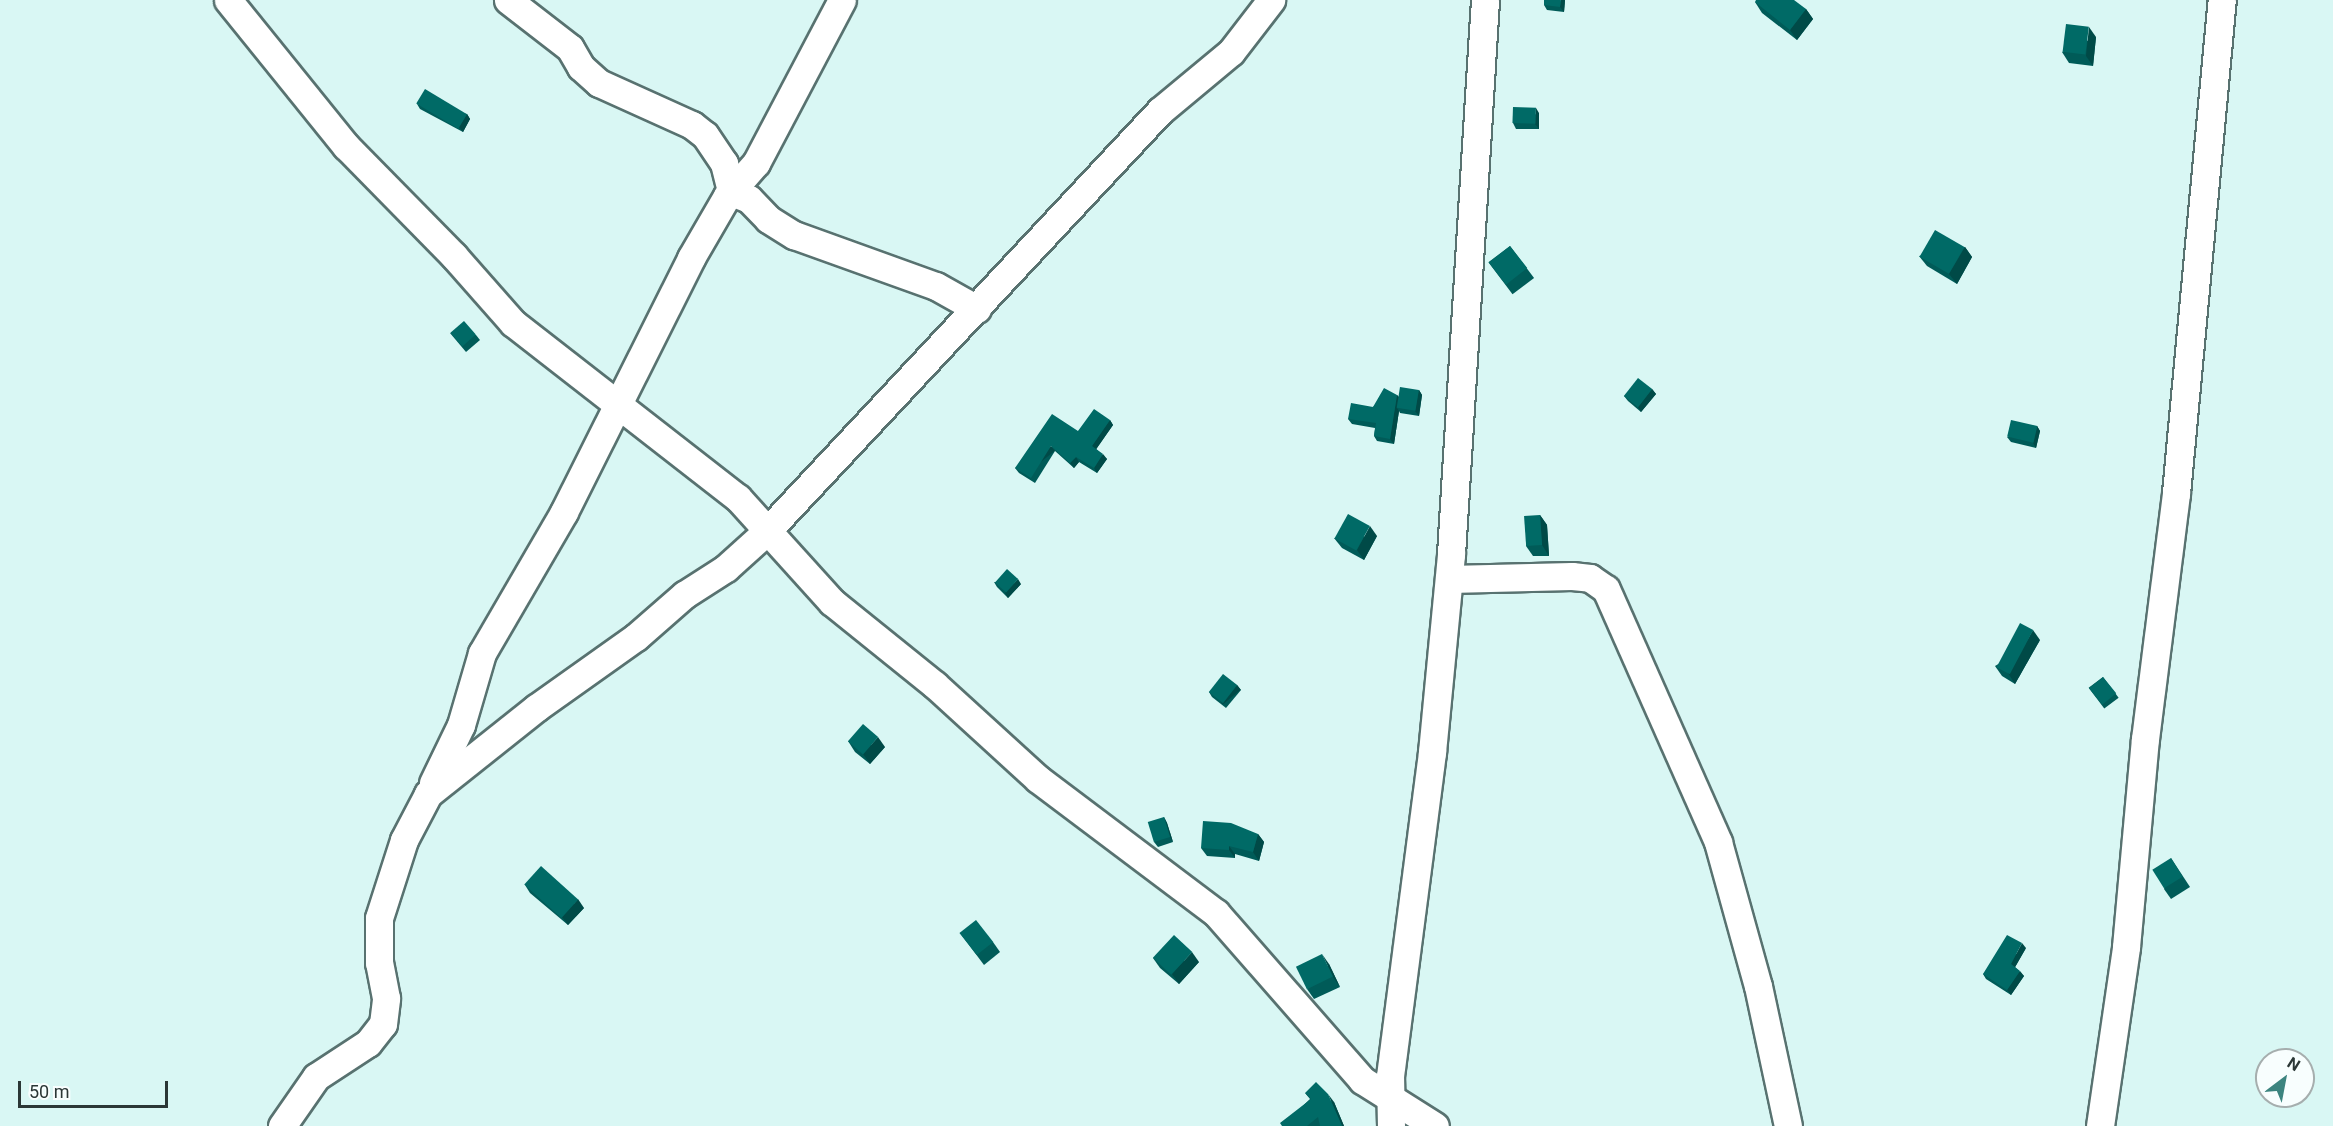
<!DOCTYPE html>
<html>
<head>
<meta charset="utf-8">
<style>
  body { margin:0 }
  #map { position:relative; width:2333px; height:1126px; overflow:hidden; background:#d9f7f4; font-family:Roboto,sans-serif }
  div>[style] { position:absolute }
  .roads { filter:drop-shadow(2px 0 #587270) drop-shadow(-2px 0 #587270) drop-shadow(0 2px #587270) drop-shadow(0 -2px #587270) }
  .minor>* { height:27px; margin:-13.5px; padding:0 13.5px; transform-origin:13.5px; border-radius:13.5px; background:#fff }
  .wall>* { inset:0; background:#005b58; transform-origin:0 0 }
  .shaded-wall>* { inset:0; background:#004a47; transform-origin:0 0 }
  .building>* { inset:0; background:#006a66; transform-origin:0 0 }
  span { translate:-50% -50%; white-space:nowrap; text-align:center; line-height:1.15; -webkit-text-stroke:6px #f8fefe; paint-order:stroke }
  .north { position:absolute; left:2255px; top:1048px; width:60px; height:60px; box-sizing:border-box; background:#f8fefe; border:2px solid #a6aeae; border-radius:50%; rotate:32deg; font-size:16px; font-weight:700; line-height:24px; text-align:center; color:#2b3736 }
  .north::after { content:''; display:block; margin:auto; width:21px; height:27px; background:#3c847f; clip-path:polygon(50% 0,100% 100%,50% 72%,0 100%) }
  .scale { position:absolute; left:18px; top:1081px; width:150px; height:27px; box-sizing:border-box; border:3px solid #2b3736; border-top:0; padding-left:8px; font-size:18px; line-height:21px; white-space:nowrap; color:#2b3736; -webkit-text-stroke:4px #f8fefe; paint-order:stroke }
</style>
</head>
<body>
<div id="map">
  <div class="roads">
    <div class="minor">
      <i style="left:228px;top:0;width:188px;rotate:51.1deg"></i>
      <i style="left:346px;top:146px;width:154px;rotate:45.5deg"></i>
      <i style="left:454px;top:256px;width:89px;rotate:48.6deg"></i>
      <i style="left:513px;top:323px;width:285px;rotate:37.9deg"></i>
      <i style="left:738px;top:498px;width:140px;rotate:47.9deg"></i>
      <i style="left:832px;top:602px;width:132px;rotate:38.9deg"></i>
      <i style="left:935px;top:685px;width:139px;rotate:42.4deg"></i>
      <i style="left:1038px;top:779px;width:223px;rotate:37deg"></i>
      <i style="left:1216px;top:913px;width:222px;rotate:48.8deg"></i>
      <i style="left:1362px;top:1080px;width:86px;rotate:32.2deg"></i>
      <i style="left:508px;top:0;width:78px;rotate:37.7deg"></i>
      <i style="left:570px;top:48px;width:22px;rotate:60deg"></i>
      <i style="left:581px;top:67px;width:24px;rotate:42deg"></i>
      <i style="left:599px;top:83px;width:102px;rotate:24.3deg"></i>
      <i style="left:692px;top:125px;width:16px;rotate:38deg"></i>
      <i style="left:705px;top:135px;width:34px;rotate:56deg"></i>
      <i style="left:724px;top:163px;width:30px;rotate:76deg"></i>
      <i style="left:731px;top:192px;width:19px;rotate:21deg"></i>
      <i style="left:749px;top:199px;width:28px;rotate:46deg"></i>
      <i style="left:768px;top:219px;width:31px;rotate:32deg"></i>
      <i style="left:794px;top:235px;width:151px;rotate:19.8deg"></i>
      <i style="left:936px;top:286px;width:47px;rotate:29.3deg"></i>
      <i style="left:1449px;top:579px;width:123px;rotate:-1.4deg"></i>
      <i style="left:1572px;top:576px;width:18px;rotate:6deg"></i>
      <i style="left:1590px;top:578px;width:19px;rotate:35deg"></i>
      <i style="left:1606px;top:589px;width:277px;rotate:66.1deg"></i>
      <i style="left:1718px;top:842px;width:149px;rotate:74.5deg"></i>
      <i style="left:1758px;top:986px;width:143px;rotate:77.9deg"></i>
      <i style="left:433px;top:783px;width:64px;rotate:-64.2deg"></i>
      <i style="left:461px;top:725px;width:75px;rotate:-73.7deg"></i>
      <i style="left:482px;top:653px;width:163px;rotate:-59.8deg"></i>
      <i style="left:564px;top:512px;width:284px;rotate:-63.4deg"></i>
      <i style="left:691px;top:258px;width:72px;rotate:-59.9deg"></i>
      <i style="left:727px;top:196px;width:44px;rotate:-48.7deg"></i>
      <i style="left:756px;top:163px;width:184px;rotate:-62.2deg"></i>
      <i style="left:282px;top:1126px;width:60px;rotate:-55.2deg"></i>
      <i style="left:316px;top:1077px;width:62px;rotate:-33.2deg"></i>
      <i style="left:368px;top:1043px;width:24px;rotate:-52deg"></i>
      <i style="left:383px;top:1024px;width:26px;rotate:-83deg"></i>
      <i style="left:386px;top:998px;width:36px;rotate:-101deg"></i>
      <i style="left:379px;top:963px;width:45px;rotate:-90deg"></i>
      <i style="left:379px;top:918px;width:82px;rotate:-72.2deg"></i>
      <i style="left:404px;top:840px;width:52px;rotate:-62.4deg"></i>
      <i style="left:428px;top:794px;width:138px;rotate:-38.5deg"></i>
      <i style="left:536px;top:708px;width:123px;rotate:-35.4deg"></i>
      <i style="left:636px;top:637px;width:64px;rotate:-41.2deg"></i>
      <i style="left:684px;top:595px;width:50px;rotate:-32.7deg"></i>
      <i style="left:726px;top:568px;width:57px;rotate:-42.1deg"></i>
      <i style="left:768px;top:530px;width:574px;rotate:-46.91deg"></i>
      <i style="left:1160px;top:111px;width:92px;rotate:-39.7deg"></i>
      <i style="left:1231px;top:52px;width:66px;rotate:-52.4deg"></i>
      <i style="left:1391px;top:1126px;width:50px;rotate:-91.1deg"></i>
      <i style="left:1390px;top:1076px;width:327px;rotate:-82.6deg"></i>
      <i style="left:1432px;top:752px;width:199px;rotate:-84.5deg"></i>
      <i style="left:1451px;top:554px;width:555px;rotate:-86.49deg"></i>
      <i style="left:2100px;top:1126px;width:181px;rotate:-81.7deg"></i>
      <i style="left:2126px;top:947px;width:209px;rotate:-84.8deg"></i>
      <i style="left:2145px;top:739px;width:248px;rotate:-82.8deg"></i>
      <i style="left:2176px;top:493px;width:495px;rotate:-84.7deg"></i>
    </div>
  </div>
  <div class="wall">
    <i style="clip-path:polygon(1565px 0,1564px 12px,1547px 10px,1544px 5px)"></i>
    <i style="clip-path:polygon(1755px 2px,1806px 9px,1813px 19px,1797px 40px,1762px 13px)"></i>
    <i style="clip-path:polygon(2096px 37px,2093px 66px,2069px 63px,2062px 52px)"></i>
    <i style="clip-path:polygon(417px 104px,467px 114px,470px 119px,463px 132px,420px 109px)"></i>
    <i style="clip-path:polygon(1539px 113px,1539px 129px,1516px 129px,1513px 123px)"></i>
    <i style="left:1510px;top:246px;width:40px;height:27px;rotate:53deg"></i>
    <i style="clip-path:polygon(1965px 247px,1972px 257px,1957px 284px,1927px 266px,1919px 256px)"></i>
    <i style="clip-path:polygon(450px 333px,476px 335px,480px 340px,466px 352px)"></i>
    <i style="clip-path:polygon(1652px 389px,1656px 394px,1641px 412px,1628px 401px,1624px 396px)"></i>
    <i style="clip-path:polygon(1419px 390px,1422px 395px,1419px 416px,1400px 413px,1399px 411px,1394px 444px,1377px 441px,1374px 436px,1375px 428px,1352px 424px,1348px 419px,1397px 395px,1399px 397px)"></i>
    <i style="clip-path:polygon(1110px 420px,1113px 425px,1096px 449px,1107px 459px,1097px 473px,1079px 462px,1074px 468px,1055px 451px,1035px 483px,1019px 473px,1015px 468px,1078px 431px)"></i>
    <i style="clip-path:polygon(2037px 426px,2040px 431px,2036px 448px,2011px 442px,2007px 437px)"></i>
    <i style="clip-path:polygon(1540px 515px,1547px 525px,1549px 556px,1533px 556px,1526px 546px)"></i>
    <i style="clip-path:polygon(1377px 536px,1364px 560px,1342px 548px,1334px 538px)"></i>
    <i style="clip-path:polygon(994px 582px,1021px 584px,1008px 598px,997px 587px)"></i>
    <i style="clip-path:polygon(2040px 640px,2015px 684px,2002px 676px,1995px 666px)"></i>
    <i style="left:2103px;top:677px;width:26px;height:18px;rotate:53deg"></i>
    <i style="clip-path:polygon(1237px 685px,1241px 690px,1226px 708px,1212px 697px,1209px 692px)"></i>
    <i style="clip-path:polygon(848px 741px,885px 747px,870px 764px,855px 752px)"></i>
    <i style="clip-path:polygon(1164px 817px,1167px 823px,1173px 842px,1158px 847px,1154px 842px)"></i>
    <i style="clip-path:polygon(1258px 834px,1264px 842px,1259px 861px,1235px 854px,1235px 858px,1207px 856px,1201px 848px)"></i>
    <i style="clip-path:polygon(2171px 858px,2190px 887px,2171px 899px,2164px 889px)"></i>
    <i style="clip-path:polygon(525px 885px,584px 908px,568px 925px,530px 893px)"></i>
    <i style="clip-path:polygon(960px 933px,993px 942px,1000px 952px,984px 965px)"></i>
    <i style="clip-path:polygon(2026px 948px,2015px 967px,2024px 976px,2011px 995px,1986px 979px,1983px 974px)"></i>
    <i style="clip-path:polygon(1153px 958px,1199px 962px,1179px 984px,1160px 968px)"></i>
    <i style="clip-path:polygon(1329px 964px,1340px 987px,1314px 999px,1307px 989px)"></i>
    <i style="clip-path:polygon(1305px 1093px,1334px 1102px,1344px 1126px,1282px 1126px,1310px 1099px)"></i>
  </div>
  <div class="shaded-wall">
    <i style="clip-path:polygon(1561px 0,1565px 0,1564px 12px,1560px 7px)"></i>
    <i style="clip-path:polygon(1806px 9px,1813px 19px,1797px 40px,1790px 30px)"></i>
    <i style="clip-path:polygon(2089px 27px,2096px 37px,2093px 66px,2086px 56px)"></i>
    <i style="clip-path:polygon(1536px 108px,1539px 113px,1539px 129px,1535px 124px)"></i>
    <i style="clip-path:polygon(467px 114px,470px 119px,463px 132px,459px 127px)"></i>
    <i style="clip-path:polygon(1965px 247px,1972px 257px,1957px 284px,1949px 274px)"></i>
    <i style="clip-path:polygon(1652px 389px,1656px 394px,1641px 412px,1638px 407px)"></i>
    <i style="clip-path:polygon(1419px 390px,1422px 395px,1419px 416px,1415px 411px)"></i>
    <i style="clip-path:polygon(1397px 395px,1401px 400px,1397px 408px,1399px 411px,1394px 444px,1390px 439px)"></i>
    <i style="clip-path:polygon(1110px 420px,1113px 425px,1095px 451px,1092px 446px)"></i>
    <i style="clip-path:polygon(2037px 426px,2040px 431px,2036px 448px,2033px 443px)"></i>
    <i style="left:1051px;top:446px;width:6px;height:38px;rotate:51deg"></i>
    <i style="clip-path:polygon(1103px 454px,1107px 459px,1097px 473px,1094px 468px)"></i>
    <i style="clip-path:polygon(1076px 457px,1079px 462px,1074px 468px,1070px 463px)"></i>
    <i style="clip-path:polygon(1540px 515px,1547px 525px,1549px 556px,1542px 545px)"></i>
    <i style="clip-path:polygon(1370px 526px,1377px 536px,1364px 560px,1357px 550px)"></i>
    <i style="clip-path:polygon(1018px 579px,1021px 584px,1008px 598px,1005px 593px)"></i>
    <i style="clip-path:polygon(2033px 630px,2040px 640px,2015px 684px,2008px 673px)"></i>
    <i style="left:1237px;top:685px;width:6px;height:23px;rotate:51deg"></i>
    <i style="clip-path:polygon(878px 737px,885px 747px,870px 764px,863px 754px)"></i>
    <i style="clip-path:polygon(1164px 817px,1167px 823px,1173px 842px,1170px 837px)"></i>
    <i style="clip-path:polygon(1258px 834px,1264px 842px,1259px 861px,1253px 852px)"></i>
    <i style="clip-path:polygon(1229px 846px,1235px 854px,1235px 858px,1229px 850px)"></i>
    <i style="clip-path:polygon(578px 899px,584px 908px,568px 925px,562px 917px)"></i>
    <i style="clip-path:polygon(2022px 943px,2026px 948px,2014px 969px,2011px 964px)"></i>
    <i style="clip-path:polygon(1192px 952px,1199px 962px,1179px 984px,1172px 974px)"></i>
    <i style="clip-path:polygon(1322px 954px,1329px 964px,1340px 987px,1333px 977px)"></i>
    <i style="clip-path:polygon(2020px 971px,2024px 976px,2011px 995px,2007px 990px)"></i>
    <i style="clip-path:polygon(1328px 1094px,1334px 1102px,1344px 1126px,1342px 1126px)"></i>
  </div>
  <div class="building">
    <i style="clip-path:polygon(1544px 0,1561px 0,1560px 7px,1544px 5px)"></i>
    <i style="clip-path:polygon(1756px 0,1794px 0,1806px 9px,1790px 30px,1755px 2px)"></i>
    <i style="left:2066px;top:24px;width:23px;height:28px;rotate:7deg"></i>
    <i style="left:425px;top:89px;width:49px;height:17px;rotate:31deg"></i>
    <i style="left:1513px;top:107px;width:23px;height:16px;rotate:2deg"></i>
    <i style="left:1935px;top:230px;width:34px;height:31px;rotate:30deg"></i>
    <i style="left:1510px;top:246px;width:28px;height:27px;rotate:52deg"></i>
    <i style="left:464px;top:321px;width:18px;height:18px;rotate:49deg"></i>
    <i style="left:1638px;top:378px;width:18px;height:23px;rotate:38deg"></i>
    <i style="left:1400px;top:387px;width:19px;height:21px;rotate:9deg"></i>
    <i style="clip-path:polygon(1384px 388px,1397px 395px,1390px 439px,1374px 436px,1376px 423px,1348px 419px,1351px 403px,1373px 407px)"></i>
    <i style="clip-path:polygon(1094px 409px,1110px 420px,1092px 446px,1103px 454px,1094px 468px,1076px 457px,1070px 463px,1051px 446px,1031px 478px,1015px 468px,1052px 414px,1078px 431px)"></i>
    <i style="left:2011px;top:420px;width:27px;height:17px;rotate:13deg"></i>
    <i style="left:1348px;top:514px;width:25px;height:28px;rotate:29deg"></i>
    <i style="left:1540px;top:515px;width:30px;height:16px;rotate:86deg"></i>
    <i style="left:1007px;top:569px;width:15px;height:18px;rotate:42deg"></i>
    <i style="left:2020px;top:623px;width:15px;height:50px;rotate:28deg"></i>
    <i style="left:1223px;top:674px;width:18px;height:23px;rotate:38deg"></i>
    <i style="left:2103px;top:677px;width:21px;height:18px;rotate:51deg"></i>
    <i style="left:863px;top:724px;width:20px;height:23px;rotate:41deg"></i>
    <i style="left:1164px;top:817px;width:21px;height:17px;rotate:73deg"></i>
    <i style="clip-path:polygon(1203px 821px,1231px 823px,1258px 834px,1253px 852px,1229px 846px,1229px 850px,1201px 848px)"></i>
    <i style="left:2171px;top:858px;width:22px;height:22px;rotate:58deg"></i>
    <i style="left:541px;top:866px;width:50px;height:25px;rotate:42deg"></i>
    <i style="left:976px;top:920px;width:28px;height:21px;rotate:52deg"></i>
    <i style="left:1174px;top:935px;width:25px;height:31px;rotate:43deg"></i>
    <i style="clip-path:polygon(2007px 935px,2022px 943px,2011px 964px,2020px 971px,2007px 990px,1983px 974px)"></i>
    <i style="left:1322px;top:954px;width:25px;height:29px;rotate:64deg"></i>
    <i style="clip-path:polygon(1316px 1082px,1328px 1094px,1342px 1126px,1320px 1126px,1318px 1117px,1307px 1126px,1282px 1126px,1280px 1123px,1311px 1099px,1305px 1093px)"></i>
  </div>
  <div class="north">N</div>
  <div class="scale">50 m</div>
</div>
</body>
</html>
